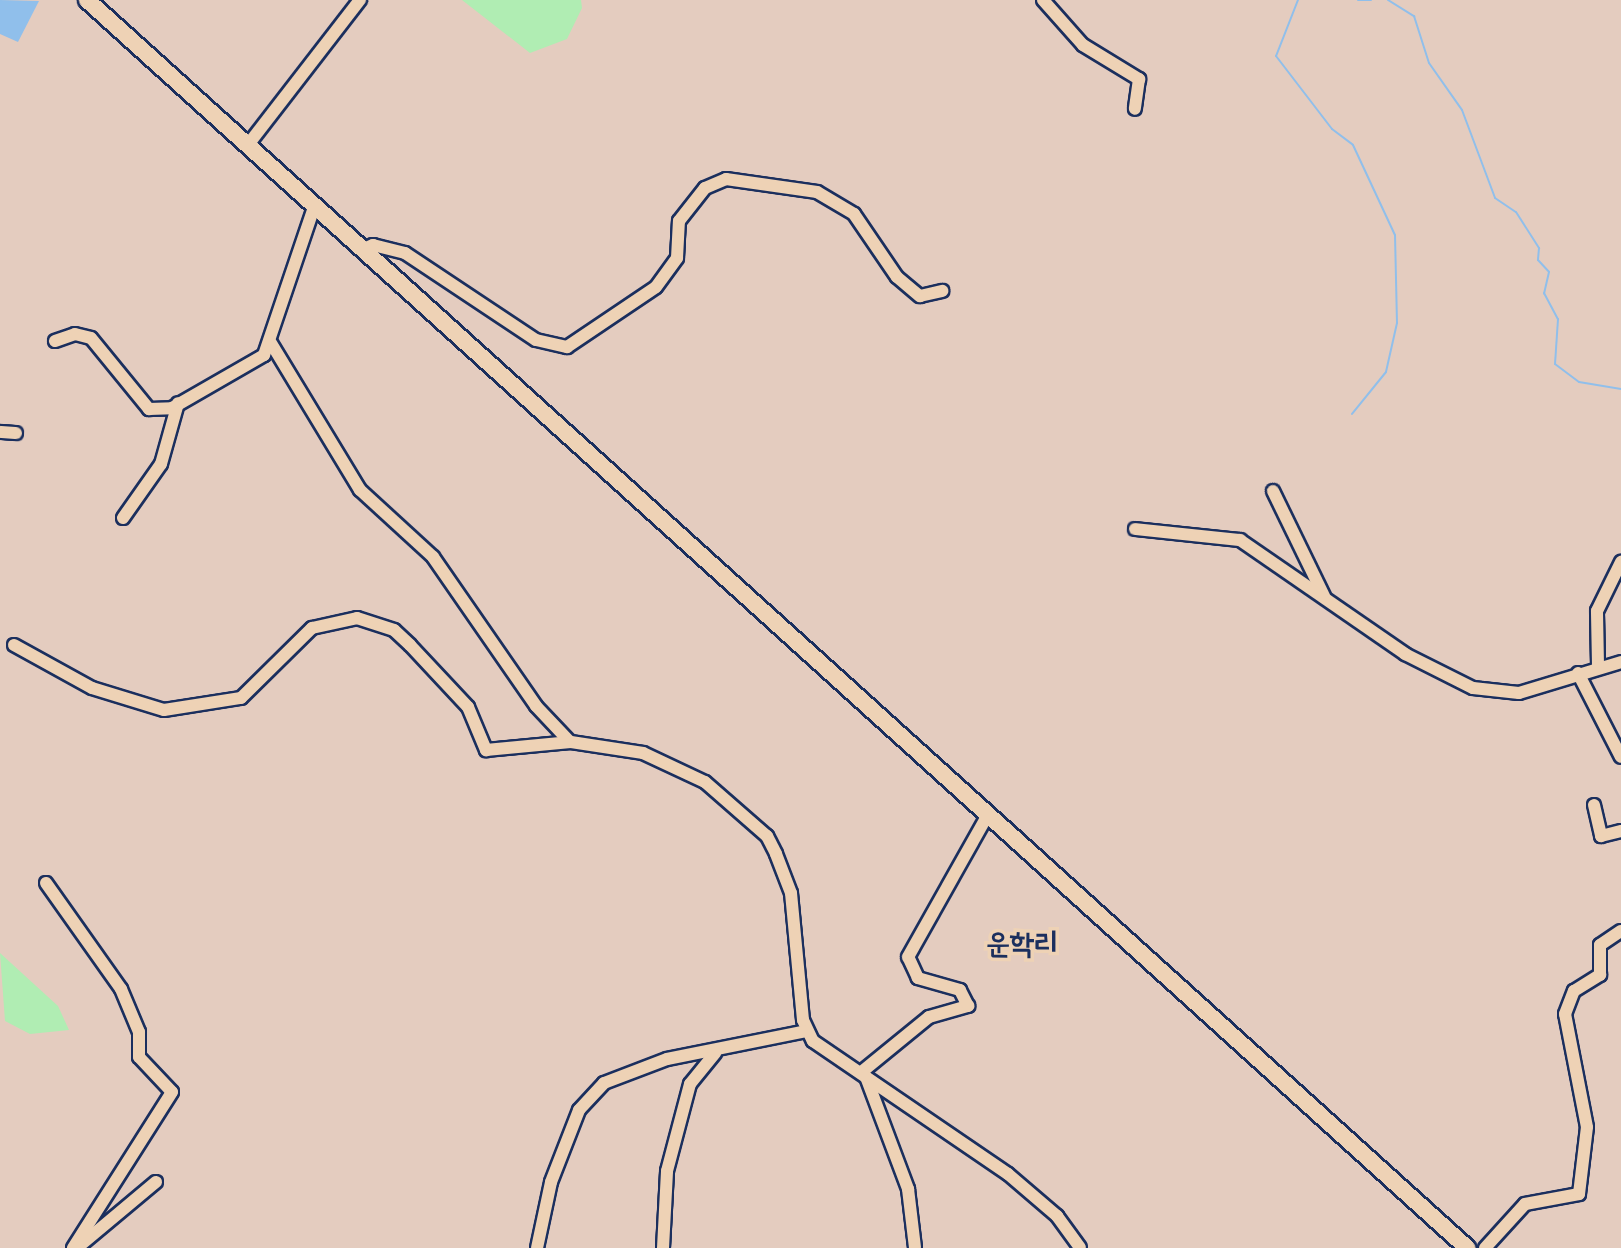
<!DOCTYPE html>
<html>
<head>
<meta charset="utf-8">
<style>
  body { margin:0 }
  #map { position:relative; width:1621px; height:1248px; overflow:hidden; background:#e4ccbf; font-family:"Patrick Hand","Poor Story",sans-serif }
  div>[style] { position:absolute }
  .green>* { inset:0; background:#b0edb3 }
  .water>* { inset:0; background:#90bfeb }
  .stream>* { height:2px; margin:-1px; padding:0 1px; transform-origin:1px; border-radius:1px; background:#90bfeb }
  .roads { filter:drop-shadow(2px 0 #1b2f5e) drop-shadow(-2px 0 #1b2f5e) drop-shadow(0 2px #1b2f5e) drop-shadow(0 -2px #1b2f5e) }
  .minor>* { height:12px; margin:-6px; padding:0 6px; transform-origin:6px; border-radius:6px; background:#eed2b5 }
  .major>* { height:16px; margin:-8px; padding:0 8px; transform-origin:8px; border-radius:8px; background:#eed2b5 }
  span { translate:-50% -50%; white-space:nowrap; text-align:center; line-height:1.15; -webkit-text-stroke:7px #eed2b5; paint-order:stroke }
  .quarter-label { font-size:30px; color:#1b2f5e; font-weight:700 }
</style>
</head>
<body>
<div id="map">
  <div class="green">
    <i style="clip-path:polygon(462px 0,581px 0,582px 8px,567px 39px,530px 53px)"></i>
    <i style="clip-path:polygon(0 953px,58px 1006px,69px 1030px,30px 1034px,5px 1021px)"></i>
  </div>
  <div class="water">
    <i style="clip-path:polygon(0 0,39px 1px,18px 42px,0 34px)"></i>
  </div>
  <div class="stream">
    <i style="left:1298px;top:0;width:60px;rotate:111.4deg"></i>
    <i style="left:1276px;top:56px;width:92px;rotate:52.5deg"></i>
    <i style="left:1332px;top:129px;width:26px;rotate:37deg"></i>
    <i style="left:1353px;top:145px;width:99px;rotate:65deg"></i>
    <i style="left:1395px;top:235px;width:88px;rotate:88.7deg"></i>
    <i style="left:1397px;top:323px;width:50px;rotate:102.7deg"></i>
    <i style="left:1386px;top:372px;width:54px;rotate:129deg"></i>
    <i style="left:1358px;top:0;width:13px"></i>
    <i style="left:1388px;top:0;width:31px;rotate:32deg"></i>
    <i style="left:1414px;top:16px;width:49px;rotate:72.3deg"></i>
    <i style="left:1429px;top:63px;width:57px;rotate:54.9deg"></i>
    <i style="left:1462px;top:110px;width:94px;rotate:69.4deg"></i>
    <i style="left:1495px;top:198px;width:25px;rotate:34deg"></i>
    <i style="left:1516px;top:212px;width:43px;rotate:57.4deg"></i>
    <i style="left:1539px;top:248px;width:12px;rotate:95deg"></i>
    <i style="left:1538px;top:260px;width:16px;rotate:47deg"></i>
    <i style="left:1549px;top:272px;width:22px;rotate:103deg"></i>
    <i style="left:1544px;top:293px;width:30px;rotate:62deg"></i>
    <i style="left:1558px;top:319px;width:45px;rotate:93.8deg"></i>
    <i style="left:1555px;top:364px;width:30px;rotate:37deg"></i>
    <i style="left:1579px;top:382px;width:43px;rotate:9.5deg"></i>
  </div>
  <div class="roads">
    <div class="minor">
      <i style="left:1043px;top:0;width:60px;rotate:48.4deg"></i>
      <i style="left:1083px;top:45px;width:66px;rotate:31.3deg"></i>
      <i style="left:1139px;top:79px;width:30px;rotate:98deg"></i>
      <i style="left:247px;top:146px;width:185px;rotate:-52.3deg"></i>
      <i style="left:361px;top:250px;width:13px;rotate:-23deg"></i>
      <i style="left:373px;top:245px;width:33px;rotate:14deg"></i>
      <i style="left:405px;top:253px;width:157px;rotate:33.6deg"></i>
      <i style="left:536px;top:340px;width:32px;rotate:13deg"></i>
      <i style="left:567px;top:347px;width:107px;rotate:-34deg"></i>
      <i style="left:656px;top:287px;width:36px;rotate:-54deg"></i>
      <i style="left:677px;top:258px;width:37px;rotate:-87deg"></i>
      <i style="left:679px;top:221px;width:42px;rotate:-51.8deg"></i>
      <i style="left:705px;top:188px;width:23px;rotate:-23deg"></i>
      <i style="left:726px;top:179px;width:92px;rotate:8.1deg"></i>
      <i style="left:817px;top:192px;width:43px;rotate:30.7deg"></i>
      <i style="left:854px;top:214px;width:76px;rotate:55.7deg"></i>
      <i style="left:897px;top:277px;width:30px;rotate:40deg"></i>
      <i style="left:920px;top:296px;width:23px;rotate:-13deg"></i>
      <i style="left:55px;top:341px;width:21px;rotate:-19deg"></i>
      <i style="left:75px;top:334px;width:16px;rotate:14deg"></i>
      <i style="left:91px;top:338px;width:92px;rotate:50.8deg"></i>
      <i style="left:149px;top:409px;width:23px;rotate:-2deg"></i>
      <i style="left:172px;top:408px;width:106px;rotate:-29.9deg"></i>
      <i style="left:264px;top:355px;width:156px;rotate:-71.3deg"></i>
      <i style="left:271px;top:343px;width:172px;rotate:58.8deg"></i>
      <i style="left:360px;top:490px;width:99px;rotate:42.5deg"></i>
      <i style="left:433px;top:557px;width:181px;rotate:55.3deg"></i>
      <i style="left:536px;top:706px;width:47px;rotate:46.7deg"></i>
      <i style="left:0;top:432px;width:16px;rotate:4deg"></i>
      <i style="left:1273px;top:491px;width:117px;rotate:64.1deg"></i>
      <i style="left:123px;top:518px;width:66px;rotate:-54.9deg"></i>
      <i style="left:161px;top:464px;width:63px;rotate:-74.4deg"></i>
      <i style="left:1135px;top:529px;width:106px;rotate:6deg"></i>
      <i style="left:1240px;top:540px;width:201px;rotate:34.6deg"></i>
      <i style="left:1405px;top:654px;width:76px;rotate:26.6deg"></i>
      <i style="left:1473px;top:688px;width:46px;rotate:6.2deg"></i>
      <i style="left:1519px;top:693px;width:107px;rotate:-16.9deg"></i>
      <i style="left:14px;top:645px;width:89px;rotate:28.9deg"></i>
      <i style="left:92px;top:688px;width:75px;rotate:17deg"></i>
      <i style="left:164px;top:710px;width:78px;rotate:-8.9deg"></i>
      <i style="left:241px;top:698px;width:100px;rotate:-44.6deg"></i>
      <i style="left:312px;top:628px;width:46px;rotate:-12.5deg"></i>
      <i style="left:357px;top:618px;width:39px;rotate:18deg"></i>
      <i style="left:394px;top:630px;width:22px;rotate:43deg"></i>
      <i style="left:410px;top:645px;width:85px;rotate:46.9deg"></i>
      <i style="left:468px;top:707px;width:47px;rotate:67.3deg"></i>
      <i style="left:486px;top:750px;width:85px;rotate:-5.4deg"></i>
      <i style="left:571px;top:742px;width:73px;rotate:8.7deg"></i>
      <i style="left:643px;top:753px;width:68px;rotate:25.1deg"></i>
      <i style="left:705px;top:782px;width:82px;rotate:41.1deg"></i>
      <i style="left:767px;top:836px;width:20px;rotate:63deg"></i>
      <i style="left:776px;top:854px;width:42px;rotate:69deg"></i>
      <i style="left:791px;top:893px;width:128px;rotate:84.6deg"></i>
      <i style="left:803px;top:1020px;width:23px;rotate:65deg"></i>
      <i style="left:813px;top:1041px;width:236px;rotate:34.3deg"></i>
      <i style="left:1008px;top:1174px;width:65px;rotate:40.6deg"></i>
      <i style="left:1057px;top:1216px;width:39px;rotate:54deg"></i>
      <i style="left:1598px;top:665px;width:54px;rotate:-91.1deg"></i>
      <i style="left:1597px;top:611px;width:55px;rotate:-63.9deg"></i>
      <i style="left:1578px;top:673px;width:94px;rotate:62.9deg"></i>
      <i style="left:1594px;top:805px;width:32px;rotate:77deg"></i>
      <i style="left:1601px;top:836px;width:21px;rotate:-14deg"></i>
      <i style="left:46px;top:883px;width:130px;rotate:54.7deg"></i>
      <i style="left:121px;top:989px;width:47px;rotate:67.3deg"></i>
      <i style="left:139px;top:1032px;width:25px;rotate:90deg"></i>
      <i style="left:139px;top:1057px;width:48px;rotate:46.7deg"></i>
      <i style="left:172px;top:1092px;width:185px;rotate:122.4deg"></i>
      <i style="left:864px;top:1070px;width:84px;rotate:-39.2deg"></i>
      <i style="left:929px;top:1017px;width:41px;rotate:-15.8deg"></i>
      <i style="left:968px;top:1006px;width:18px;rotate:-117deg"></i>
      <i style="left:960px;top:990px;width:44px;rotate:-164.1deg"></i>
      <i style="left:918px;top:978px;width:23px;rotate:-115deg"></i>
      <i style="left:908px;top:957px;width:159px;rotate:-60.7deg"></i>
      <i style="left:866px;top:1077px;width:120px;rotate:69.4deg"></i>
      <i style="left:908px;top:1189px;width:59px;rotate:83.2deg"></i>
      <i style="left:77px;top:1248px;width:103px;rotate:-39.9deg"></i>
      <i style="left:537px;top:1248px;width:67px;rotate:-78deg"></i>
      <i style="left:551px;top:1182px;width:77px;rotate:-68.7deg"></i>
      <i style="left:579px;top:1110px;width:37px;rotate:-47deg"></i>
      <i style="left:604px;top:1083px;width:67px;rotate:-20.9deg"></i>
      <i style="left:667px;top:1059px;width:143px;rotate:-11.3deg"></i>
      <i style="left:663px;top:1248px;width:77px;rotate:-87deg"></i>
      <i style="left:667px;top:1171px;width:90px;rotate:-75.2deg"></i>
      <i style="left:690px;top:1084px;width:40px;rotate:-51deg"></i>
      <i style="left:1485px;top:1248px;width:59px;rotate:-47.7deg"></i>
      <i style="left:1525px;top:1204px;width:55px;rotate:-10.5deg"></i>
      <i style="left:1579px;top:1194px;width:67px;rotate:-83.2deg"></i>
      <i style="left:1587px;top:1127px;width:115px;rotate:-101deg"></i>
      <i style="left:1565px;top:1014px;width:25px;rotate:-69deg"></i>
      <i style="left:1574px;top:991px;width:31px;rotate:-32deg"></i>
      <i style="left:1600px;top:975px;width:30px;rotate:-90deg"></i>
      <i style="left:1600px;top:945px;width:25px;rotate:-34deg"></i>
    </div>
    <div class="major">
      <i style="left:87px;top:0;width:1861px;rotate:42.12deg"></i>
    </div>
  </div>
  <div class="quarter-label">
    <span style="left:1022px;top:942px">운학리</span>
  </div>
</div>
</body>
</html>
